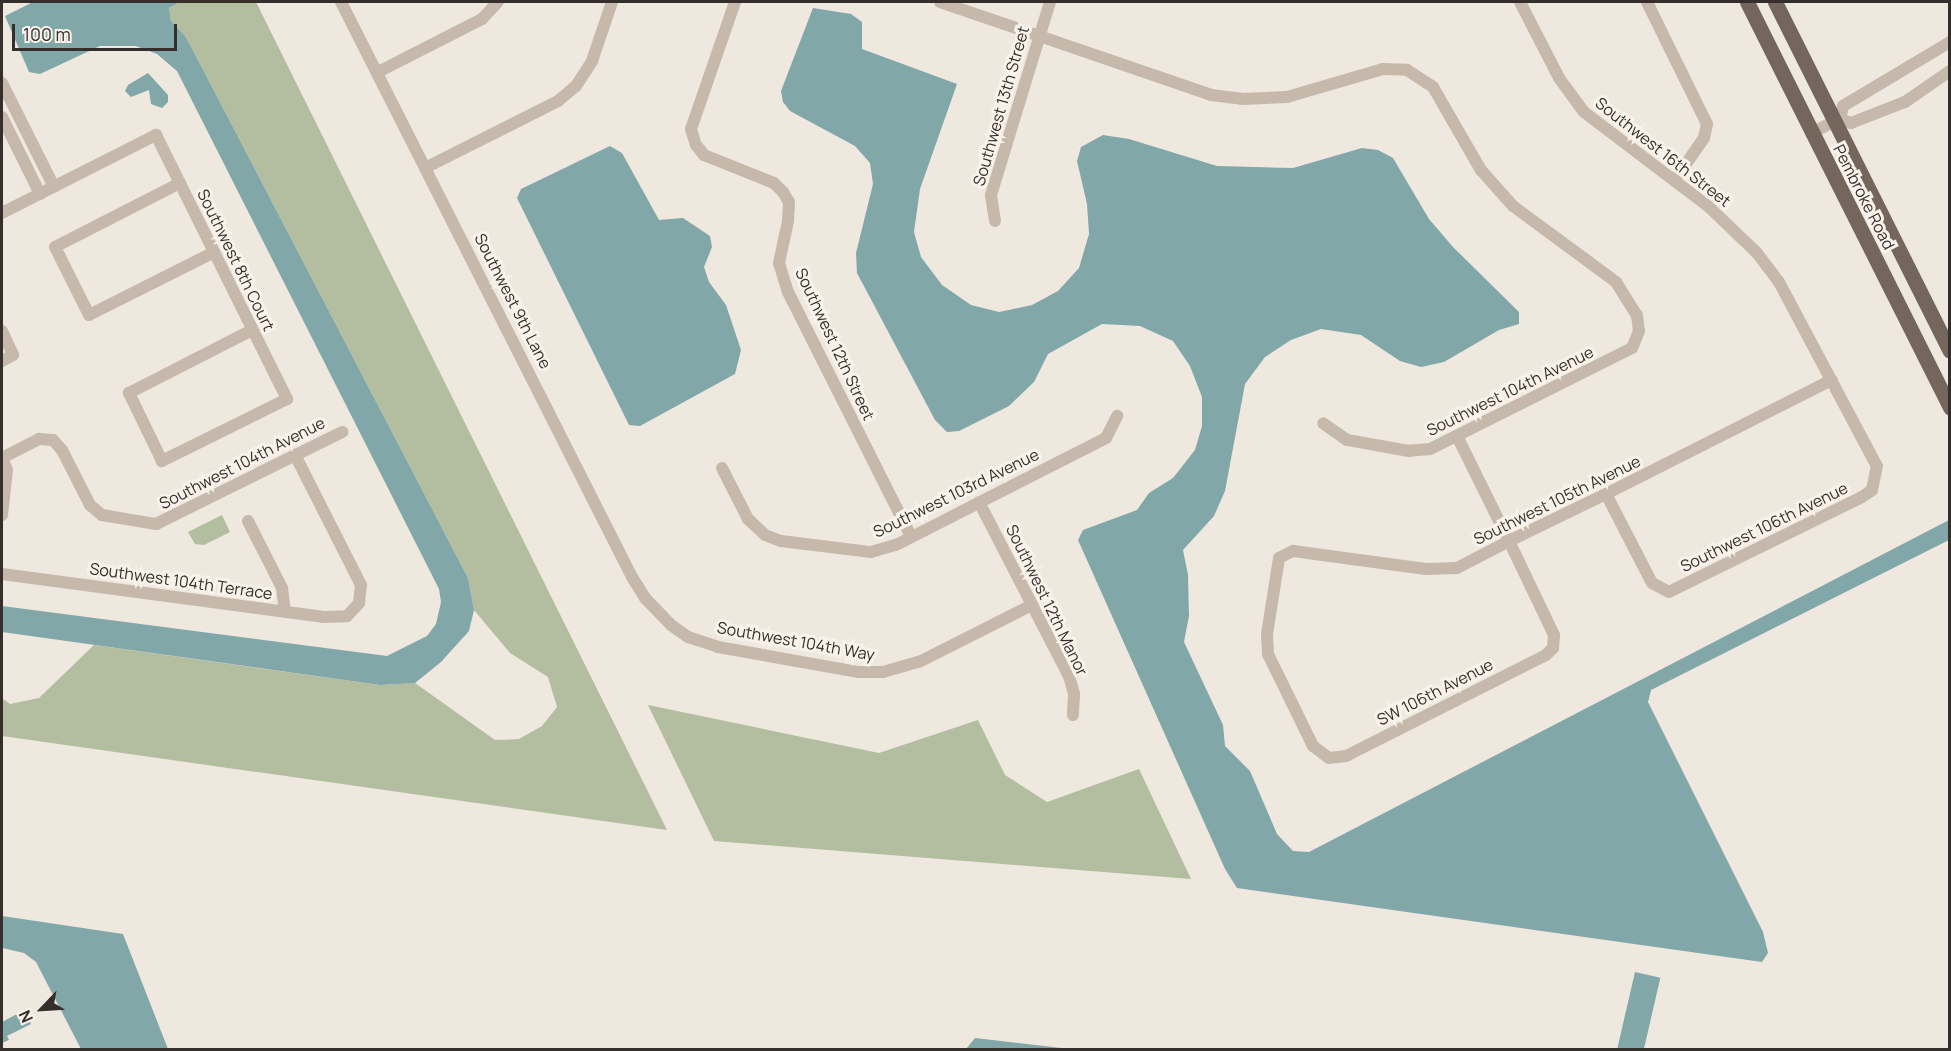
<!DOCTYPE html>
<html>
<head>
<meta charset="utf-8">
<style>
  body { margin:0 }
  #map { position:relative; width:1951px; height:1051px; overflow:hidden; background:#efe8df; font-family:Manrope,sans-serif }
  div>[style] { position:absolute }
  .green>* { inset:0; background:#b3bda0 }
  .water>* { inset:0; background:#81a7a9; transform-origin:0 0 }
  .minor>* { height:12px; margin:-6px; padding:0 6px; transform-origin:6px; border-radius:6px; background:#c6b9ac }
  .major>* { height:15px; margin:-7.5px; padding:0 7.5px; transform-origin:7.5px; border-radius:7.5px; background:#75665d }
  span { translate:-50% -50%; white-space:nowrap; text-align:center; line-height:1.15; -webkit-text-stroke:6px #f8f2eb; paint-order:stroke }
  .street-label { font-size:16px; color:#352e2a }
  .frame { position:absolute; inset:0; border:3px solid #352e2a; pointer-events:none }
  .north { position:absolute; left:12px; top:979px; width:60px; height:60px; -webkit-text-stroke:4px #f8f2eb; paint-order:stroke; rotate:245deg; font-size:16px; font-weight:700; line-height:24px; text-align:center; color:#352e2a }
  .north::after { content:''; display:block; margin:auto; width:21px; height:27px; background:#352e2a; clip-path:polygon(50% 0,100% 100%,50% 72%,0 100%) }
  .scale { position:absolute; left:12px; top:24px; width:165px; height:27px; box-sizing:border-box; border:3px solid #352e2a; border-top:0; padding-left:8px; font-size:18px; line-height:21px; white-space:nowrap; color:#352e2a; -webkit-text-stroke:4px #f8f2eb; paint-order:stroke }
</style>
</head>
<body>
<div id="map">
  <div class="green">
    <i style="clip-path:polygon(180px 2px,256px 2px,667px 830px,2px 736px,2px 698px,10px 704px,39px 698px,94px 645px,380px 685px,415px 683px,495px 740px,519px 739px,542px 726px,557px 707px,548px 677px,510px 653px,474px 610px,468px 578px,186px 37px,171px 21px,169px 8px)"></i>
    <i style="clip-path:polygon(222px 515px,230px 532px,204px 545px,195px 544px,188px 532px)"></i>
    <i style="clip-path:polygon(648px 705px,879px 753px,978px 720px,1005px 775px,1047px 802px,1139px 769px,1191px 879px,714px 841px)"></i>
  </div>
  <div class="water">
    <i style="clip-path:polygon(33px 2px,180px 2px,169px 8px,171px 21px,186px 37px,468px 578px,474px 610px,469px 631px,441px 662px,415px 683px,380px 685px,2px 632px,2px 606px,387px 656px,427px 636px,436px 624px,441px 602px,439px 589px,177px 71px,157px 54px,136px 46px,100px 46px,40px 74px,29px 72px,5px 16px)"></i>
    <i style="clip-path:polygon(813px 8px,851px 14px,862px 22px,862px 49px,957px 84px,920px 189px,914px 232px,921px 257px,942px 285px,971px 305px,999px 312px,1032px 305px,1058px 291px,1079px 268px,1089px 234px,1087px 204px,1077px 161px,1081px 147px,1103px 135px,1129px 139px,1217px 166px,1293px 168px,1362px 148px,1378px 150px,1393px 158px,1429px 219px,1453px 247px,1519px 312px,1519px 324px,1499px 330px,1444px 362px,1421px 367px,1400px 361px,1361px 335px,1321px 329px,1291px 340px,1265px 357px,1245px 384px,1225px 491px,1214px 516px,1183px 550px,1188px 575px,1189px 616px,1184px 642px,1223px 725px,1225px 746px,1250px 771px,1277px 834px,1293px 851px,1309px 852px,1949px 520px,1949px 540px,1651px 690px,1648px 702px,1763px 932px,1768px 953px,1762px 962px,1237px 888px,1225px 869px,1078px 540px,1083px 530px,1137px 510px,1149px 493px,1173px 478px,1195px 450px,1202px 426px,1202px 397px,1190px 366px,1173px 341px,1140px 326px,1102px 324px,1048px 354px,1034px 382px,1009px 406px,959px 431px,947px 432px,935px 420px,857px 273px,856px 253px,873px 184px,870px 163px,855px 146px,790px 111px,783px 102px,781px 91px)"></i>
    <i style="clip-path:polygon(148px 73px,168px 95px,168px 102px,162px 108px,151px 104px,149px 90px,131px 97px,125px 91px,128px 85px)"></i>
    <i style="clip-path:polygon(610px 146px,622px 153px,659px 220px,683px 218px,710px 236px,712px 247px,704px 267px,709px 282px,726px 305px,741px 350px,735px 374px,640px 426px,629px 425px,517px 198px,521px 189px)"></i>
    <i style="clip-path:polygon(2px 916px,123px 934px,168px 1049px,81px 1049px,36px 962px,24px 953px,2px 948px)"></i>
    <i style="left:1635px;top:972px;width:26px;height:78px;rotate:13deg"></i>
    <i style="clip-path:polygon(17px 1014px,19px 1020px,27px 1016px,31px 1024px,7px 1036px,9px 1040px,2px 1043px,2px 1022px)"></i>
    <i style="clip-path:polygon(975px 1038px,1070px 1049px,966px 1049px)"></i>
  </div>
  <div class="minor">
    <i style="left:341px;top:2px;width:644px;rotate:63.16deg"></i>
    <i style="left:632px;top:577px;width:25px;rotate:58deg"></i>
    <i style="left:645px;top:598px;width:37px;rotate:46deg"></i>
    <i style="left:671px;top:625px;width:21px;rotate:35deg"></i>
    <i style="left:688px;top:637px;width:32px;rotate:18deg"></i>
    <i style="left:718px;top:647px;width:143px;rotate:10.1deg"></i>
    <i style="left:859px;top:672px;width:24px"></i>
    <i style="left:883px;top:672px;width:37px;rotate:-16deg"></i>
    <i style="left:919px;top:662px;width:127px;rotate:-26.8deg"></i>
    <i style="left:735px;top:2px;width:134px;rotate:109.1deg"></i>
    <i style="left:691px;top:129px;width:17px;rotate:73deg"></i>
    <i style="left:696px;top:145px;width:13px;rotate:51deg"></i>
    <i style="left:704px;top:155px;width:75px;rotate:21.8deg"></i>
    <i style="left:774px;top:183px;width:13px;rotate:45deg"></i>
    <i style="left:783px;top:192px;width:12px;rotate:59deg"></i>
    <i style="left:789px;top:202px;width:19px;rotate:93deg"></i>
    <i style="left:788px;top:221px;width:43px;rotate:102.1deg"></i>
    <i style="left:779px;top:263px;width:30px;rotate:73deg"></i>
    <i style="left:788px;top:292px;width:274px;rotate:63.3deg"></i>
    <i style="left:940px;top:2px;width:287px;rotate:18.9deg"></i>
    <i style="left:1211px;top:95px;width:31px;rotate:7deg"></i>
    <i style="left:1242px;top:99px;width:45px;rotate:-2.5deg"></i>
    <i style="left:1287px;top:97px;width:100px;rotate:-16.3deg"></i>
    <i style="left:1383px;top:69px;width:24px;rotate:2deg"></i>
    <i style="left:1407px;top:70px;width:31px;rotate:33deg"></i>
    <i style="left:1433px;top:87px;width:96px;rotate:60deg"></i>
    <i style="left:1481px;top:170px;width:48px;rotate:48.4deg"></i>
    <i style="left:1513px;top:206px;width:128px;rotate:36.4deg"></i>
    <i style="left:1616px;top:282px;width:39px;rotate:58deg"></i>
    <i style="left:1637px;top:315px;width:16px;rotate:83deg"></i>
    <i style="left:1639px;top:331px;width:18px;rotate:112deg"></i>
    <i style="left:1632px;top:348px;width:226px;rotate:153.4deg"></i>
    <i style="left:1430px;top:449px;width:21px;rotate:175deg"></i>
    <i style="left:1409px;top:451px;width:63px;rotate:-169.9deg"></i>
    <i style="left:1347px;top:440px;width:29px;rotate:-145deg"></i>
    <i style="left:1520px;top:2px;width:85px;rotate:62.8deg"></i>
    <i style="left:1559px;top:78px;width:42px;rotate:53.7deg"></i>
    <i style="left:1584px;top:112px;width:157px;rotate:37.2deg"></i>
    <i style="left:1709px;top:207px;width:66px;rotate:43.8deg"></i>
    <i style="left:1757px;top:253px;width:36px;rotate:53deg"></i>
    <i style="left:1779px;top:282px;width:208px;rotate:62deg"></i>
    <i style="left:1877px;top:466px;width:25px;rotate:102deg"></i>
    <i style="left:1872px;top:490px;width:12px;rotate:145deg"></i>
    <i style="left:1862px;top:497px;width:215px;rotate:153.8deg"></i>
    <i style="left:1669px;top:592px;width:19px;rotate:-152deg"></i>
    <i style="left:1652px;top:583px;width:100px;rotate:-117.3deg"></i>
    <i style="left:1647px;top:2px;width:136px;rotate:63.8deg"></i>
    <i style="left:1707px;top:124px;width:14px;rotate:102deg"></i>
    <i style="left:1704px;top:138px;width:52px;rotate:124.9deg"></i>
    <i style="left:378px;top:72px;width:117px;rotate:-27deg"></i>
    <i style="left:482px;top:19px;width:23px;rotate:-47deg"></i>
    <i style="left:2px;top:83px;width:116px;rotate:63.4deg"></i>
    <i style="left:2px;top:117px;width:86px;rotate:63.7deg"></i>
    <i style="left:1840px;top:119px;width:12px;rotate:20deg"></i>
    <i style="left:1851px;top:123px;width:58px;rotate:-21.3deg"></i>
    <i style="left:1905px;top:102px;width:55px;rotate:-34.6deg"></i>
    <i style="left:1811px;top:133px;width:32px;rotate:-26deg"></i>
    <i style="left:1840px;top:119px;width:13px;rotate:-77deg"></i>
    <i style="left:1843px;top:106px;width:125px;rotate:-30.9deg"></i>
    <i style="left:427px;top:167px;width:147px;rotate:-26.7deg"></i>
    <i style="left:558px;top:101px;width:23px;rotate:-40deg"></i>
    <i style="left:576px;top:86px;width:30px;rotate:-57deg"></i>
    <i style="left:592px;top:61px;width:62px;rotate:-71.3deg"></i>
    <i style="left:180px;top:183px;width:140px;rotate:152.9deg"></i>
    <i style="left:55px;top:247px;width:76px;rotate:63.4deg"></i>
    <i style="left:89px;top:315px;width:140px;rotate:-26.7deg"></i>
    <i style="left:2px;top:213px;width:173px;rotate:-26.9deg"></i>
    <i style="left:156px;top:135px;width:295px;rotate:63.6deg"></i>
    <i style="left:287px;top:399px;width:140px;rotate:153.6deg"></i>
    <i style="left:162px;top:461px;width:76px;rotate:-115.9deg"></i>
    <i style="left:129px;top:393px;width:138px;rotate:-27.1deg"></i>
    <i style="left:995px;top:221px;width:26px;rotate:-99deg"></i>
    <i style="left:991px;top:195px;width:202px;rotate:-73deg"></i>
    <i style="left:2px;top:331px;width:26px;rotate:65deg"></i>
    <i style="left:13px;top:355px;width:13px;rotate:151deg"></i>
    <i style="left:1458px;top:438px;width:115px;rotate:63.7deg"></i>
    <i style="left:1509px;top:541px;width:104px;rotate:64.4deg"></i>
    <i style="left:1554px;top:635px;width:13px;rotate:94deg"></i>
    <i style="left:1553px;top:648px;width:10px;rotate:135deg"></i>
    <i style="left:1546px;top:655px;width:224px;rotate:153.2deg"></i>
    <i style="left:1346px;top:756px;width:17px;rotate:173deg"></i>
    <i style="left:1329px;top:758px;width:20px;rotate:-143deg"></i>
    <i style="left:1313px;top:746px;width:102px;rotate:-116.1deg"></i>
    <i style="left:1268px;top:654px;width:20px;rotate:-93deg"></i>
    <i style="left:1267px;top:634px;width:77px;rotate:-81deg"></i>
    <i style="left:1279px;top:558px;width:16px;rotate:-27deg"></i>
    <i style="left:1293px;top:551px;width:134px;rotate:7.7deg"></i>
    <i style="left:1426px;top:569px;width:31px;rotate:-2deg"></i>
    <i style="left:1457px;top:568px;width:59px;rotate:-27.4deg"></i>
    <i style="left:1509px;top:541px;width:108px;rotate:-25.9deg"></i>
    <i style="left:1606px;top:494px;width:253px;rotate:-26.8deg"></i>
    <i style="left:722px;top:468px;width:57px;rotate:63deg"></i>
    <i style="left:748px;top:519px;width:23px;rotate:43deg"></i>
    <i style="left:765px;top:535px;width:17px;rotate:21deg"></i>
    <i style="left:781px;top:541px;width:91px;rotate:7deg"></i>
    <i style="left:871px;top:552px;width:26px;rotate:-16deg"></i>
    <i style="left:896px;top:545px;width:236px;rotate:-27deg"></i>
    <i style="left:1106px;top:438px;width:25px;rotate:-63deg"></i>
    <i style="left:979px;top:502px;width:196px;rotate:62.7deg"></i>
    <i style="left:1069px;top:676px;width:19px;rotate:74deg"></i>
    <i style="left:1074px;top:694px;width:21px;rotate:93deg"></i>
    <i style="left:2px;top:515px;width:45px;rotate:-83.7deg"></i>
    <i style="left:7px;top:470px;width:13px;rotate:-113deg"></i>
    <i style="left:2px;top:458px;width:42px;rotate:-27.2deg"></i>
    <i style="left:39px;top:439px;width:14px;rotate:4deg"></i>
    <i style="left:53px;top:440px;width:13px;rotate:48deg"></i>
    <i style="left:62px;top:450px;width:62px;rotate:63deg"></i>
    <i style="left:90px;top:505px;width:16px;rotate:40deg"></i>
    <i style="left:102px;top:515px;width:55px;rotate:9.5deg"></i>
    <i style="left:156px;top:524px;width:208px;rotate:-26.3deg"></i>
    <i style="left:248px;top:521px;width:75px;rotate:63.1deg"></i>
    <i style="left:282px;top:588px;width:23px;rotate:83deg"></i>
    <i style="left:2px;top:574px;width:325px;rotate:7.6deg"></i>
    <i style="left:324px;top:617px;width:23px;rotate:-2deg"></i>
    <i style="left:347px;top:616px;width:18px;rotate:-47deg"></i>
    <i style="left:359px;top:603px;width:18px;rotate:-84deg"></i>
    <i style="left:361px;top:585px;width:146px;rotate:-116.9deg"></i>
  </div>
  <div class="major">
    <i style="left:1747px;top:2px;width:454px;rotate:63.4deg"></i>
    <i style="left:1775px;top:2px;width:390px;rotate:63.4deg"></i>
  </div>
  <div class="street-label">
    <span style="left:1001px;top:106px;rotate:-74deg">Southwest 13th Street</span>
    <span style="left:1663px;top:152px;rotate:38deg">Southwest 16th Street</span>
    <span style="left:1864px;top:197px;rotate:63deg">Pembroke Road</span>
    <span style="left:236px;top:260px;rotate:64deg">Southwest 8th Court</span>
    <span style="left:513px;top:301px;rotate:63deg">Southwest 9th Lane</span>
    <span style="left:835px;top:344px;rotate:65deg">Southwest 12th Street</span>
    <span style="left:1510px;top:391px;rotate:-26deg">Southwest 104th Avenue</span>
    <span style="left:242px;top:463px;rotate:-27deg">Southwest 104th Avenue</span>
    <span style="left:956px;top:493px;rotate:-26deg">Southwest 103rd Avenue</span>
    <span style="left:1557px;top:500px;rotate:-26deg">Southwest 105th Avenue</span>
    <span style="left:1764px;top:527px;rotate:-26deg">Southwest 106th Avenue</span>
    <span style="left:181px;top:581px;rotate:8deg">Southwest 104th Terrace</span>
    <span style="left:1047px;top:600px;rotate:64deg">Southwest 12th Manor</span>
    <span style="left:796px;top:641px;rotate:10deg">Southwest 104th Way</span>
    <span style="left:1435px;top:692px;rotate:-27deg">SW 106th Avenue</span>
  </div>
  <div class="frame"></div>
  <div class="north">N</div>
  <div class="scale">100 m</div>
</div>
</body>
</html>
